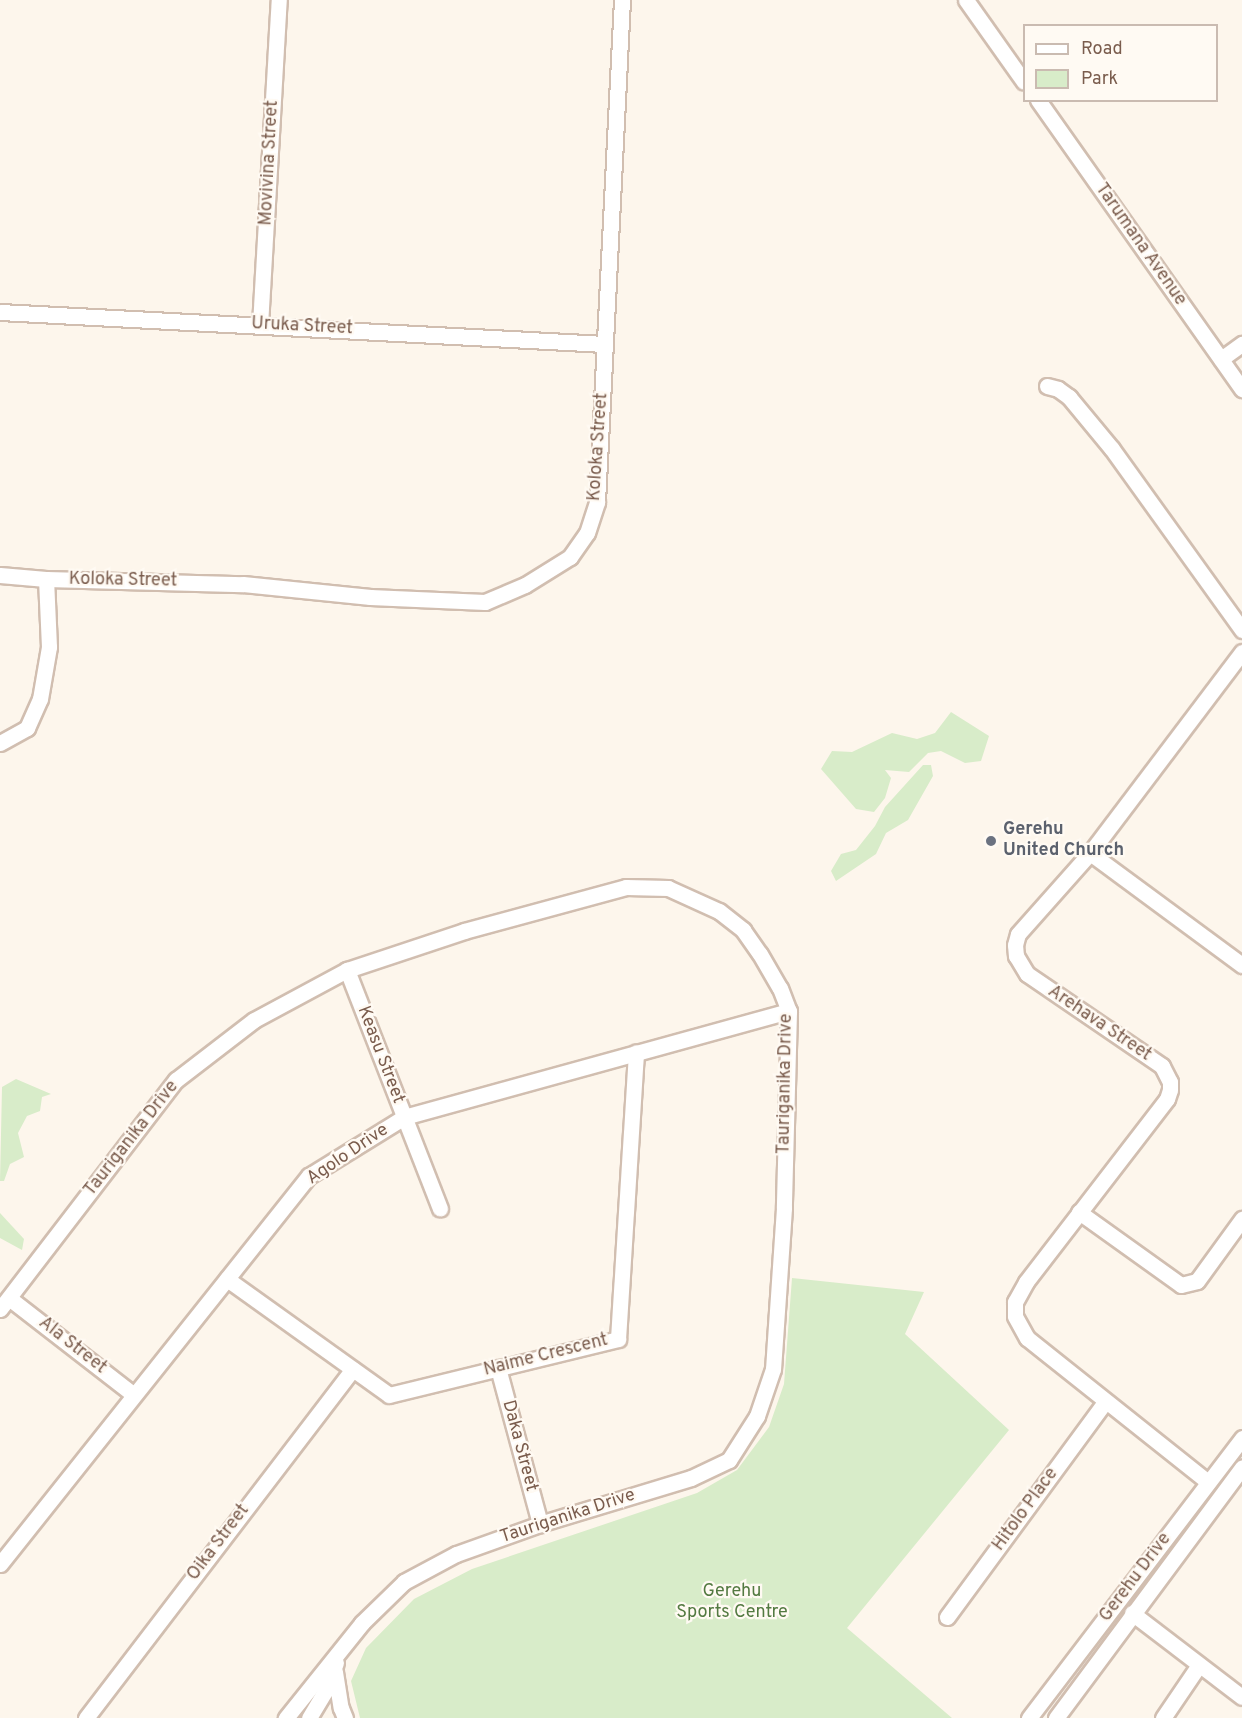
<!DOCTYPE html>
<html>
<head>
<meta charset="utf-8">
<style>
  body { margin:0 }
  #map { position:relative; width:1242px; height:1718px; overflow:hidden; background:#fdf6ec; font-family:Overpass,sans-serif }
  div>[style] { position:absolute }
  .green>* { inset:0; background:#d8ecc9 }
  .roads { filter:drop-shadow(2px 0 #d1beb0) drop-shadow(-2px 0 #d1beb0) drop-shadow(0 2px #d1beb0) drop-shadow(0 -2px #d1beb0) }
  .minor>* { height:15px; margin:-7.5px; padding:0 7.5px; transform-origin:7.5px; border-radius:7.5px; background:#fff }
  .dots>* { width:16px; height:16px; translate:-50% -50%; box-sizing:border-box; border:3px solid #fffaf3; border-radius:50% }
  span { translate:-50% -50%; white-space:nowrap; text-align:center; line-height:1.15; -webkit-text-stroke:4.5px #fffaf3; paint-order:stroke }
  .street-label { font-size:18px; color:#7a5c4d }
  .worship-label { font-size:18px; color:#5b616d; font-weight:700 }
  .left { translate:0 -50%; text-align:left }
  .park-label { font-size:18px; color:#537a41 }
  .legend { position:absolute; left:1023px; top:24px; width:195px; height:78px; box-sizing:border-box; background:#fffaf3; border:2px solid #cabbb1; margin:0; padding:8px 10px; list-style:none; font-size:18px; color:#7a5c4d }
  .legend li { display:flex; align-items:center; gap:12px; height:30px }
  .legend b { width:30px; border:2px solid #cabbb1 }
</style>
</head>
<body>
<div id="map">
  <div class="green">
    <i style="clip-path:polygon(951px 712px,989px 736px,981px 761px,965px 763px,941px 751px,928px 753px,909px 772px,885px 770px,891px 778px,885px 798px,874px 812px,856px 809px,821px 769px,832px 751px,852px 752px,892px 733px,917px 739px,935px 733px)"></i>
    <i style="clip-path:polygon(923px 765px,931px 765px,933px 776px,908px 820px,886px 833px,876px 854px,836px 881px,831px 871px,841px 854px,856px 850px,875px 826px,885px 807px)"></i>
    <i style="clip-path:polygon(16px 1079px,51px 1094px,42px 1097px,40px 1111px,27px 1116px,18px 1133px,24px 1157px,10px 1164px,4px 1181px,0 1181px,2px 1087px)"></i>
    <i style="clip-path:polygon(0 1213px,24px 1239px,22px 1250px,0 1238px)"></i>
    <i style="clip-path:polygon(792px 1278px,924px 1292px,905px 1334px,1009px 1430px,847px 1628px,952px 1718px,360px 1718px,351px 1681px,366px 1648px,414px 1599px,472px 1569px,697px 1493px,737px 1470px,769px 1427px,784px 1384px)"></i>
  </div>
  <div class="roads">
    <div class="minor">
      <i style="left:966px;top:0;width:100px;rotate:54.7deg"></i>
      <i style="left:1038px;top:100px;width:354px;rotate:54.8deg"></i>
      <i style="left:0;top:312px;width:605px;rotate:3.03deg"></i>
      <i style="left:260px;top:325px;width:326px;rotate:-86.7deg"></i>
      <i style="left:1221px;top:359px;width:26px;rotate:-36deg"></i>
      <i style="left:1047px;top:386px;width:11px;rotate:15deg"></i>
      <i style="left:1058px;top:389px;width:14px;rotate:36deg"></i>
      <i style="left:1069px;top:397px;width:67px;rotate:50.4deg"></i>
      <i style="left:1112px;top:449px;width:223px;rotate:54.3deg"></i>
      <i style="left:0;top:575px;width:46px;rotate:5deg"></i>
      <i style="left:46px;top:579px;width:197px;rotate:1.5deg"></i>
      <i style="left:243px;top:584px;width:128px;rotate:5.8deg"></i>
      <i style="left:370px;top:597px;width:115px;rotate:2.5deg"></i>
      <i style="left:485px;top:602px;width:43px;rotate:-23deg"></i>
      <i style="left:525px;top:585px;width:53px;rotate:-31.9deg"></i>
      <i style="left:570px;top:557px;width:29px;rotate:-55deg"></i>
      <i style="left:587px;top:533px;width:33px;rotate:-72deg"></i>
      <i style="left:597px;top:502px;width:503px;rotate:-87.15deg"></i>
      <i style="left:0;top:743px;width:31px;rotate:-29deg"></i>
      <i style="left:27px;top:728px;width:32px;rotate:-66deg"></i>
      <i style="left:40px;top:699px;width:53px;rotate:-80.2deg"></i>
      <i style="left:49px;top:647px;width:68px;rotate:-92.5deg"></i>
      <i style="left:1090px;top:853px;width:189px;rotate:36.4deg"></i>
      <i style="left:347px;top:970px;width:256px;rotate:68.7deg"></i>
      <i style="left:1079px;top:1212px;width:125px;rotate:35.6deg"></i>
      <i style="left:1181px;top:1285px;width:16px;rotate:-14deg"></i>
      <i style="left:1197px;top:1281px;width:77px;rotate:-54deg"></i>
      <i style="left:227px;top:1279px;width:199px;rotate:35.6deg"></i>
      <i style="left:389px;top:1395px;width:236px;rotate:-13.7deg"></i>
      <i style="left:618px;top:1339px;width:287px;rotate:-86.4deg"></i>
      <i style="left:9px;top:1298px;width:158px;rotate:37.8deg"></i>
      <i style="left:0;top:1309px;width:289px;rotate:-52.5deg"></i>
      <i style="left:176px;top:1080px;width:98px;rotate:-37.6deg"></i>
      <i style="left:254px;top:1020px;width:106px;rotate:-28.3deg"></i>
      <i style="left:347px;top:970px;width:123px;rotate:-18.4deg"></i>
      <i style="left:464px;top:931px;width:168px;rotate:-15.2deg"></i>
      <i style="left:626px;top:887px;width:42px;rotate:1.4deg"></i>
      <i style="left:668px;top:888px;width:56px;rotate:24.3deg"></i>
      <i style="left:719px;top:911px;width:31px;rotate:38deg"></i>
      <i style="left:743px;top:930px;width:29px;rotate:55deg"></i>
      <i style="left:760px;top:954px;width:39px;rotate:60deg"></i>
      <i style="left:780px;top:988px;width:25px;rotate:69deg"></i>
      <i style="left:789px;top:1011px;width:197px;rotate:91.5deg"></i>
      <i style="left:784px;top:1208px;width:161px;rotate:93.9deg"></i>
      <i style="left:773px;top:1369px;width:50px;rotate:108.8deg"></i>
      <i style="left:757px;top:1416px;width:52px;rotate:122.5deg"></i>
      <i style="left:729px;top:1460px;width:42px;rotate:154.7deg"></i>
      <i style="left:691px;top:1478px;width:158px;rotate:163.1deg"></i>
      <i style="left:540px;top:1524px;width:89px;rotate:160.3deg"></i>
      <i style="left:456px;top:1554px;width:59px;rotate:151.7deg"></i>
      <i style="left:404px;top:1582px;width:59px;rotate:135.7deg"></i>
      <i style="left:362px;top:1623px;width:122px;rotate:128.7deg"></i>
      <i style="left:498px;top:1368px;width:162px;rotate:74.9deg"></i>
      <i style="left:1208px;top:1482px;width:231px;rotate:-141.5deg"></i>
      <i style="left:1027px;top:1338px;width:25px;rotate:-119deg"></i>
      <i style="left:1015px;top:1316px;width:14px;rotate:-90deg"></i>
      <i style="left:1015px;top:1302px;width:23px;rotate:-61deg"></i>
      <i style="left:1026px;top:1282px;width:231px;rotate:-52.4deg"></i>
      <i style="left:1167px;top:1099px;width:9px;rotate:-72deg"></i>
      <i style="left:1170px;top:1090px;width:8px;rotate:-90deg"></i>
      <i style="left:1170px;top:1082px;width:18px;rotate:-117deg"></i>
      <i style="left:1162px;top:1066px;width:163px;rotate:-145.7deg"></i>
      <i style="left:1027px;top:974px;width:21px;rotate:-121deg"></i>
      <i style="left:1016px;top:956px;width:11px;rotate:-95deg"></i>
      <i style="left:1015px;top:945px;width:11px;rotate:-75deg"></i>
      <i style="left:1018px;top:934px;width:108px;rotate:-48.4deg"></i>
      <i style="left:1090px;top:853px;width:252px;rotate:-52.9deg"></i>
      <i style="left:0;top:1564px;width:496px;rotate:-51.5deg"></i>
      <i style="left:309px;top:1176px;width:112px;rotate:-31.8deg"></i>
      <i style="left:404px;top:1117px;width:399px;rotate:-15.4deg"></i>
      <i style="left:1132px;top:1613px;width:138px;rotate:37.4deg"></i>
      <i style="left:947px;top:1617px;width:267px;rotate:-53.7deg"></i>
      <i style="left:335px;top:1672px;width:36px;rotate:81deg"></i>
      <i style="left:341px;top:1708px;width:11px;rotate:68deg"></i>
      <i style="left:86px;top:1718px;width:439px;rotate:-52.6deg"></i>
      <i style="left:309px;top:1718px;width:33px;rotate:-59deg"></i>
      <i style="left:326px;top:1690px;width:29px;rotate:-70deg"></i>
      <i style="left:1029px;top:1718px;width:352px;rotate:-52.7deg"></i>
      <i style="left:1056px;top:1718px;width:312px;rotate:-53.4deg"></i>
      <i style="left:1163px;top:1718px;width:64px;rotate:-55.8deg"></i>
    </div>
  </div>
  <div class="dots">
    <i style="left:991px;top:841px;background:#6b7280"></i>
  </div>
  <div class="street-label">
    <span style="left:270px;top:163px;rotate:-87deg">Movivina Street</span>
    <span style="left:1140px;top:245px;rotate:55deg">Tarumana Avenue</span>
    <span style="left:302px;top:327px;rotate:3deg">Uruka Street</span>
    <span style="left:599px;top:447px;rotate:-86deg">Koloka Street</span>
    <span style="left:123px;top:581px;rotate:1deg">Koloka Street</span>
    <span style="left:1099px;top:1024px;rotate:34deg">Arehava Street</span>
    <span style="left:380px;top:1055px;rotate:69deg">Keasu Street</span>
    <span style="left:786px;top:1084px;rotate:-89deg">Tauriganika Drive</span>
    <span style="left:132px;top:1139px;rotate:-52deg">Tauriganika Drive</span>
    <span style="left:348px;top:1155px;rotate:-34deg">Agolo Drive</span>
    <span style="left:72px;top:1346px;rotate:38deg">Ala Street</span>
    <span style="left:546px;top:1356px;rotate:-14deg">Naime Crescent</span>
    <span style="left:519px;top:1446px;rotate:75deg">Daka Street</span>
    <span style="left:1026px;top:1510px;rotate:-54deg">Hitolo Place</span>
    <span style="left:568px;top:1517px;rotate:-18deg">Tauriganika Drive</span>
    <span style="left:219px;top:1543px;rotate:-53deg">Oika Street</span>
    <span style="left:1136px;top:1578px;rotate:-53deg">Gerehu Drive</span>
  </div>
  <div class="worship-label">
    <span class="left" style="left:1003px;top:841px">Gerehu<br>United Church</span>
  </div>
  <div class="park-label">
    <span style="left:732px;top:1603px">Gerehu<br>Sports Centre</span>
  </div>
  <ul class="legend">
  <li><b style="height:8px;background:#fff"></b>Road</li>
  <li><b style="height:16px;background:#d8ecc9"></b>Park</li>
  </ul>
</div>
</body>
</html>
